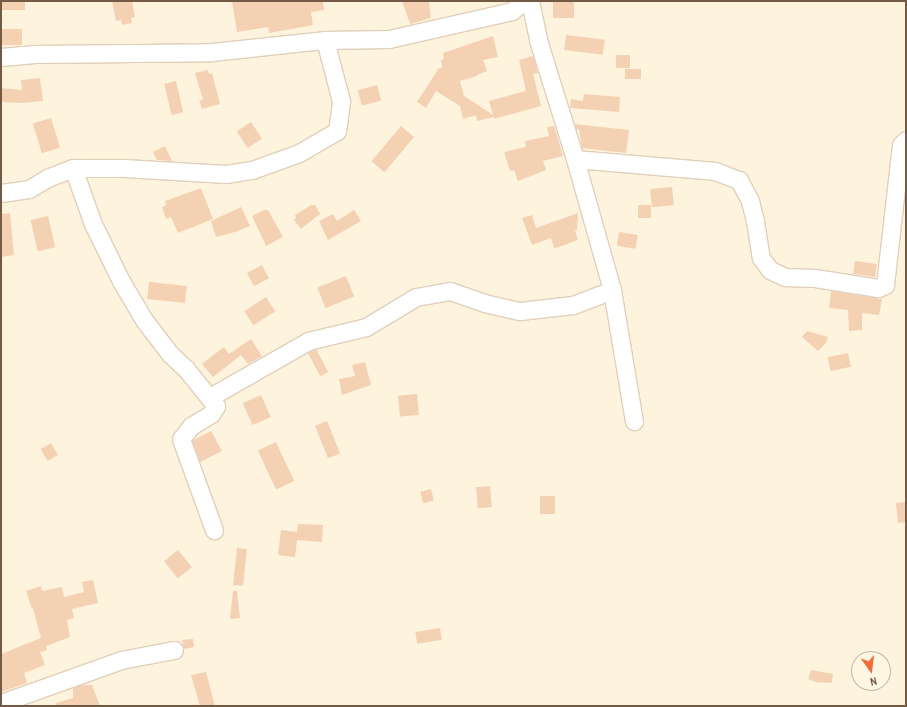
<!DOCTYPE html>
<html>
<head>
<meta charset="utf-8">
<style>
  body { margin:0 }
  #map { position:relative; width:907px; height:707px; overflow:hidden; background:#fef3dd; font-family:"Archivo Narrow",sans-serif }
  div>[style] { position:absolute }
  .building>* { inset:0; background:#f4d1b3; transform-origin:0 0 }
  .roads { filter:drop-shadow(1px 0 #e1cfb9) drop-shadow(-1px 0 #e1cfb9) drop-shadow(0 1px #e1cfb9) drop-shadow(0 -1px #e1cfb9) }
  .minor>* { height:17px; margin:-8.5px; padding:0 8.5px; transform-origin:8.5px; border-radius:8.5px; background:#fff }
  span { translate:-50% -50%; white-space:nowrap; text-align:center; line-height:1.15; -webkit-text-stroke:3px #fff6e4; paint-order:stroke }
  .frame { position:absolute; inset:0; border:2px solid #745944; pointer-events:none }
  .north { position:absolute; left:851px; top:651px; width:40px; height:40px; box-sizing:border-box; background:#fff6e4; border:1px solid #c7b7a4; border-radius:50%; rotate:166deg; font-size:11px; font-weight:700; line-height:16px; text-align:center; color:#745944 }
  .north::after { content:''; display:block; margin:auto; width:14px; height:18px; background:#f06e39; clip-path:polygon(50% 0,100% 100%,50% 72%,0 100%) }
</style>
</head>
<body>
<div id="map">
  <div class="building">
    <i style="left:1px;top:1px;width:24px;height:9px"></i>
    <i style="clip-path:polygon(112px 1px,132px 1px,135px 17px,131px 18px,132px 23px,122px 25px,121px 20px,116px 21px)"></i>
    <i style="clip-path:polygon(237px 1px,323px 1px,324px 10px,311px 12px,313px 25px,269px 33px,268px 27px,237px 32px,232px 2px)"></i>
    <i style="clip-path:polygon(402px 1px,429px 2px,431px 18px,410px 24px)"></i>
    <i style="left:553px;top:1px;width:21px;height:17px"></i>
    <i style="left:1px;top:29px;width:21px;height:16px"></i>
    <i style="left:566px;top:35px;width:39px;height:15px;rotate:7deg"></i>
    <i style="clip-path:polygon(493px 36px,498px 57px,483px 60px,487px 71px,477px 75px,477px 76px,460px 81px,464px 96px,493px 115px,489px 101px,526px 91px,519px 60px,533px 56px,538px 73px,533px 74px,541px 106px,494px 119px,494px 117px,477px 121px,476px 115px,463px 119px,460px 106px,436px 91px,426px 108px,417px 102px,437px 71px,437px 69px,442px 68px,441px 60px,444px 59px,443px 53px)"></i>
    <i style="left:616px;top:55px;width:14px;height:13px"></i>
    <i style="left:625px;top:69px;width:16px;height:10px"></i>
    <i style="clip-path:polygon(208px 70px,209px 74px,212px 73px,220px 104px,202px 109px,199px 100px,203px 100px,195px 73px)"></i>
    <i style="clip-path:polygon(40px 78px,43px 101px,20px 103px,1px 102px,1px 88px,22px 90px,21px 80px)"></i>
    <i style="left:176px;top:81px;width:32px;height:12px;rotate:77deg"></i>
    <i style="left:377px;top:85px;width:16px;height:20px;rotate:75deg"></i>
    <i style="clip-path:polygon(584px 94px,620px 97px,619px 112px,570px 108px,571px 99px,583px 101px)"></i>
    <i style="left:51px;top:118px;width:31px;height:19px;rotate:73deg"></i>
    <i style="left:251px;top:122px;width:20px;height:17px;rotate:57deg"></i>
    <i style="clip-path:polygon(575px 124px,629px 130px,626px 153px,582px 148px,579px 129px,576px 130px)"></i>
    <i style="left:401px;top:126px;width:17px;height:46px;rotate:40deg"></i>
    <i style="clip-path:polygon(554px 126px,563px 156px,543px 161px,546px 170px,518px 181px,514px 170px,510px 171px,504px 152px,526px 147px,525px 141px,549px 136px,547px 127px)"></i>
    <i style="clip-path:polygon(165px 146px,172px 161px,157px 160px,153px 152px)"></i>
    <i style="left:672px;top:187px;width:18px;height:22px;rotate:84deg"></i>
    <i style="clip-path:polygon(201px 188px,213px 219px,178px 233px,171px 217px,166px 219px,162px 207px,166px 205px,165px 201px)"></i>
    <i style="clip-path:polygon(311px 205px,315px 205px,320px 214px,301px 229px,294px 220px,296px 218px,295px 215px)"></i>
    <i style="left:638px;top:205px;width:13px;height:13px"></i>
    <i style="clip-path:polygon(241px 207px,250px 226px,235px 232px,216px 237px,211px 221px)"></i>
    <i style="clip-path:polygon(264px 210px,268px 210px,283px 237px,266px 246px,252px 216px)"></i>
    <i style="clip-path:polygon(354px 210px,361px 221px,328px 240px,319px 221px,333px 214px,337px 221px)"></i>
    <i style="clip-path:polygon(10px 213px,14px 255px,1px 257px,1px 214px)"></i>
    <i style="clip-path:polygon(578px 213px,577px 230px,575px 230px,578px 240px,556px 248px,554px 248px,551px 238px,532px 245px,522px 218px,532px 215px,536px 228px)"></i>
    <i style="left:48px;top:216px;width:32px;height:18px;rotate:77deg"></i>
    <i style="left:619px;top:232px;width:19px;height:14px;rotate:9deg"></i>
    <i style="left:855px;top:261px;width:22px;height:13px;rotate:8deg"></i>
    <i style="left:262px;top:265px;width:15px;height:17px;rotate:62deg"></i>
    <i style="left:346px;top:276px;width:22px;height:31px;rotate:68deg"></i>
    <i style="left:149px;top:282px;width:38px;height:17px;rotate:6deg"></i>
    <i style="clip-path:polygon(831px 291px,882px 299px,879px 315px,862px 313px,862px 330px,849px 331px,848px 310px,829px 308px)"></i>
    <i style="left:266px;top:297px;width:17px;height:26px;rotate:57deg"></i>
    <i style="clip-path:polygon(807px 331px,828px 337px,826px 343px,818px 351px,802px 337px)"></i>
    <i style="clip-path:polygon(251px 339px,262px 356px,248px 364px,241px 355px,213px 377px,202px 364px,224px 347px,229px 354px)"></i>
    <i style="left:316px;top:349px;width:26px;height:9px;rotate:62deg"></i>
    <i style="left:848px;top:353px;width:14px;height:21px;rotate:78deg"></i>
    <i style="clip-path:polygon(365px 362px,371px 385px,342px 395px,339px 379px,355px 376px,352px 365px)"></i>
    <i style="left:417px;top:394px;width:21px;height:19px;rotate:85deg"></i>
    <i style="left:261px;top:395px;width:24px;height:20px;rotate:66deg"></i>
    <i style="left:327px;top:421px;width:35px;height:13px;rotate:68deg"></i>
    <i style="clip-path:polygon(211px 431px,222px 451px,200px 462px,192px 441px)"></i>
    <i style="left:276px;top:442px;width:43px;height:20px;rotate:65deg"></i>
    <i style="left:51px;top:443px;width:14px;height:12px;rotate:60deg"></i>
    <i style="left:490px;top:486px;width:21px;height:14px;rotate:85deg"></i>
    <i style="left:431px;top:489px;width:12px;height:11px;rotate:76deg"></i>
    <i style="left:540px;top:496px;width:15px;height:18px"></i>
    <i style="clip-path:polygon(906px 502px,906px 522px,898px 523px,896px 503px)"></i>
    <i style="clip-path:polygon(298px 524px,323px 525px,322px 542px,297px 540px,295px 557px,278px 555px,281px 530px,297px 532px)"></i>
    <i style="left:237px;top:548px;width:10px;height:37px;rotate:6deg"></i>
    <i style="left:178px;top:550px;width:22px;height:18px;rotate:51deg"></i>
    <i style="clip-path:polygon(93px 580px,98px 603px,72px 609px,74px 618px,67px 620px,70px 637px,46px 646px,47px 650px,40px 652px,45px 665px,24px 673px,27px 683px,1px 692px,1px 654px,41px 638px,33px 608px,32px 609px,26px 591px,41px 586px,42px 591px,62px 587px,64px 597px,84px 592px,82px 582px)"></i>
    <i style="clip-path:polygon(233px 591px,237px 591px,240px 618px,230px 619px)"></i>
    <i style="left:440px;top:628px;width:12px;height:25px;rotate:81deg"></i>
    <i style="clip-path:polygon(193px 639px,194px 647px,184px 649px,182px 640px)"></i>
    <i style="clip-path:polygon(811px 670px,833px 674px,832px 683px,816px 682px,808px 679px)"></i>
    <i style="clip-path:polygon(206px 672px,215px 706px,200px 706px,191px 675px)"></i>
    <i style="clip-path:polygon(82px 685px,92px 685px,100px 706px,56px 706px,56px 703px,73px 698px,73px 688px)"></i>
  </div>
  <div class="roads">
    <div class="minor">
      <i style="left:530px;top:1px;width:40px;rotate:78deg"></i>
      <i style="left:538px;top:40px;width:125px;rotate:72.7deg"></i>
      <i style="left:575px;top:159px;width:136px;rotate:74.2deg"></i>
      <i style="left:612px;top:290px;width:133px;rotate:80.5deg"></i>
      <i style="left:1px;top:57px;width:34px;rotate:-5deg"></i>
      <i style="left:35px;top:54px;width:177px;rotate:-0.6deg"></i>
      <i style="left:212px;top:52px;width:114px;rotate:-6.1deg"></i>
      <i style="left:325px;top:40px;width:64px;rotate:-0.9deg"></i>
      <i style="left:389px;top:39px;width:126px;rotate:-12.8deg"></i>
      <i style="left:512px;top:11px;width:15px;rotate:-42deg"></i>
      <i style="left:575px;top:159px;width:141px;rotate:4.9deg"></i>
      <i style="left:715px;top:171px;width:26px;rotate:21deg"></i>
      <i style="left:739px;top:180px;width:24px;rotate:62deg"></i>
      <i style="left:750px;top:201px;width:21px;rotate:76deg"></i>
      <i style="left:755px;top:221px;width:37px;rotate:81deg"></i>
      <i style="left:761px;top:258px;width:15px;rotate:53deg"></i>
      <i style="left:770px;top:270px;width:17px;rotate:25deg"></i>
      <i style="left:785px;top:277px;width:30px;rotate:2deg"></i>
      <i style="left:815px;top:278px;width:64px;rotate:9deg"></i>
      <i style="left:878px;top:288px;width:8px;rotate:-23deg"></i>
      <i style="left:885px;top:285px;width:141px;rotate:-83.5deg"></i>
      <i style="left:901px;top:145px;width:7px;rotate:-45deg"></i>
      <i style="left:73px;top:168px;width:59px;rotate:70.3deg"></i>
      <i style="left:93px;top:224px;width:64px;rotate:63.8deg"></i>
      <i style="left:121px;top:281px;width:45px;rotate:59.5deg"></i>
      <i style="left:144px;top:320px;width:43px;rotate:52.6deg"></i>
      <i style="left:170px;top:354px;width:22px;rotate:43deg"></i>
      <i style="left:186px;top:369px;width:48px;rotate:51deg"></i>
      <i style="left:216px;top:406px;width:9px;rotate:122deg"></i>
      <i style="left:211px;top:414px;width:23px;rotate:149deg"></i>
      <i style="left:191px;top:426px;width:16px;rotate:128deg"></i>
      <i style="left:181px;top:439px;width:97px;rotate:70.1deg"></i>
      <i style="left:1px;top:193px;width:28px;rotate:-8deg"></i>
      <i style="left:29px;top:189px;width:21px;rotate:-31deg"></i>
      <i style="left:47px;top:178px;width:28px;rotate:-21deg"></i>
      <i style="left:73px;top:168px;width:51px"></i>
      <i style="left:124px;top:168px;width:102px;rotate:3.4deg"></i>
      <i style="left:226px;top:174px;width:26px;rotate:-9deg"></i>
      <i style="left:252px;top:170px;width:50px;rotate:-19.9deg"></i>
      <i style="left:299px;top:153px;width:44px;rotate:-30.1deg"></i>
      <i style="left:337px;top:131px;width:30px;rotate:-82deg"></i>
      <i style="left:341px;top:101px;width:63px;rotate:-104.7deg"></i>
      <i style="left:210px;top:397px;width:113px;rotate:-29.7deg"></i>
      <i style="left:308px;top:341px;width:60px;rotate:-13.6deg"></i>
      <i style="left:366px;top:327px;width:58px;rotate:-31deg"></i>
      <i style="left:416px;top:297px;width:35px;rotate:-10deg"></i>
      <i style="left:450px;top:291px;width:36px;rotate:19deg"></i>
      <i style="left:484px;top:303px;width:37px;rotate:13deg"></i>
      <i style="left:520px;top:311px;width:53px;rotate:-6.5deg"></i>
      <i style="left:573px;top:305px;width:42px;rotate:-21deg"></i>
      <i style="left:1px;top:703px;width:127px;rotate:-19.7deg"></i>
      <i style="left:121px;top:660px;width:54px;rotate:-10.7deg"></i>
    </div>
  </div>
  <div class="frame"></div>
  <div class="north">N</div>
</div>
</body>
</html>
